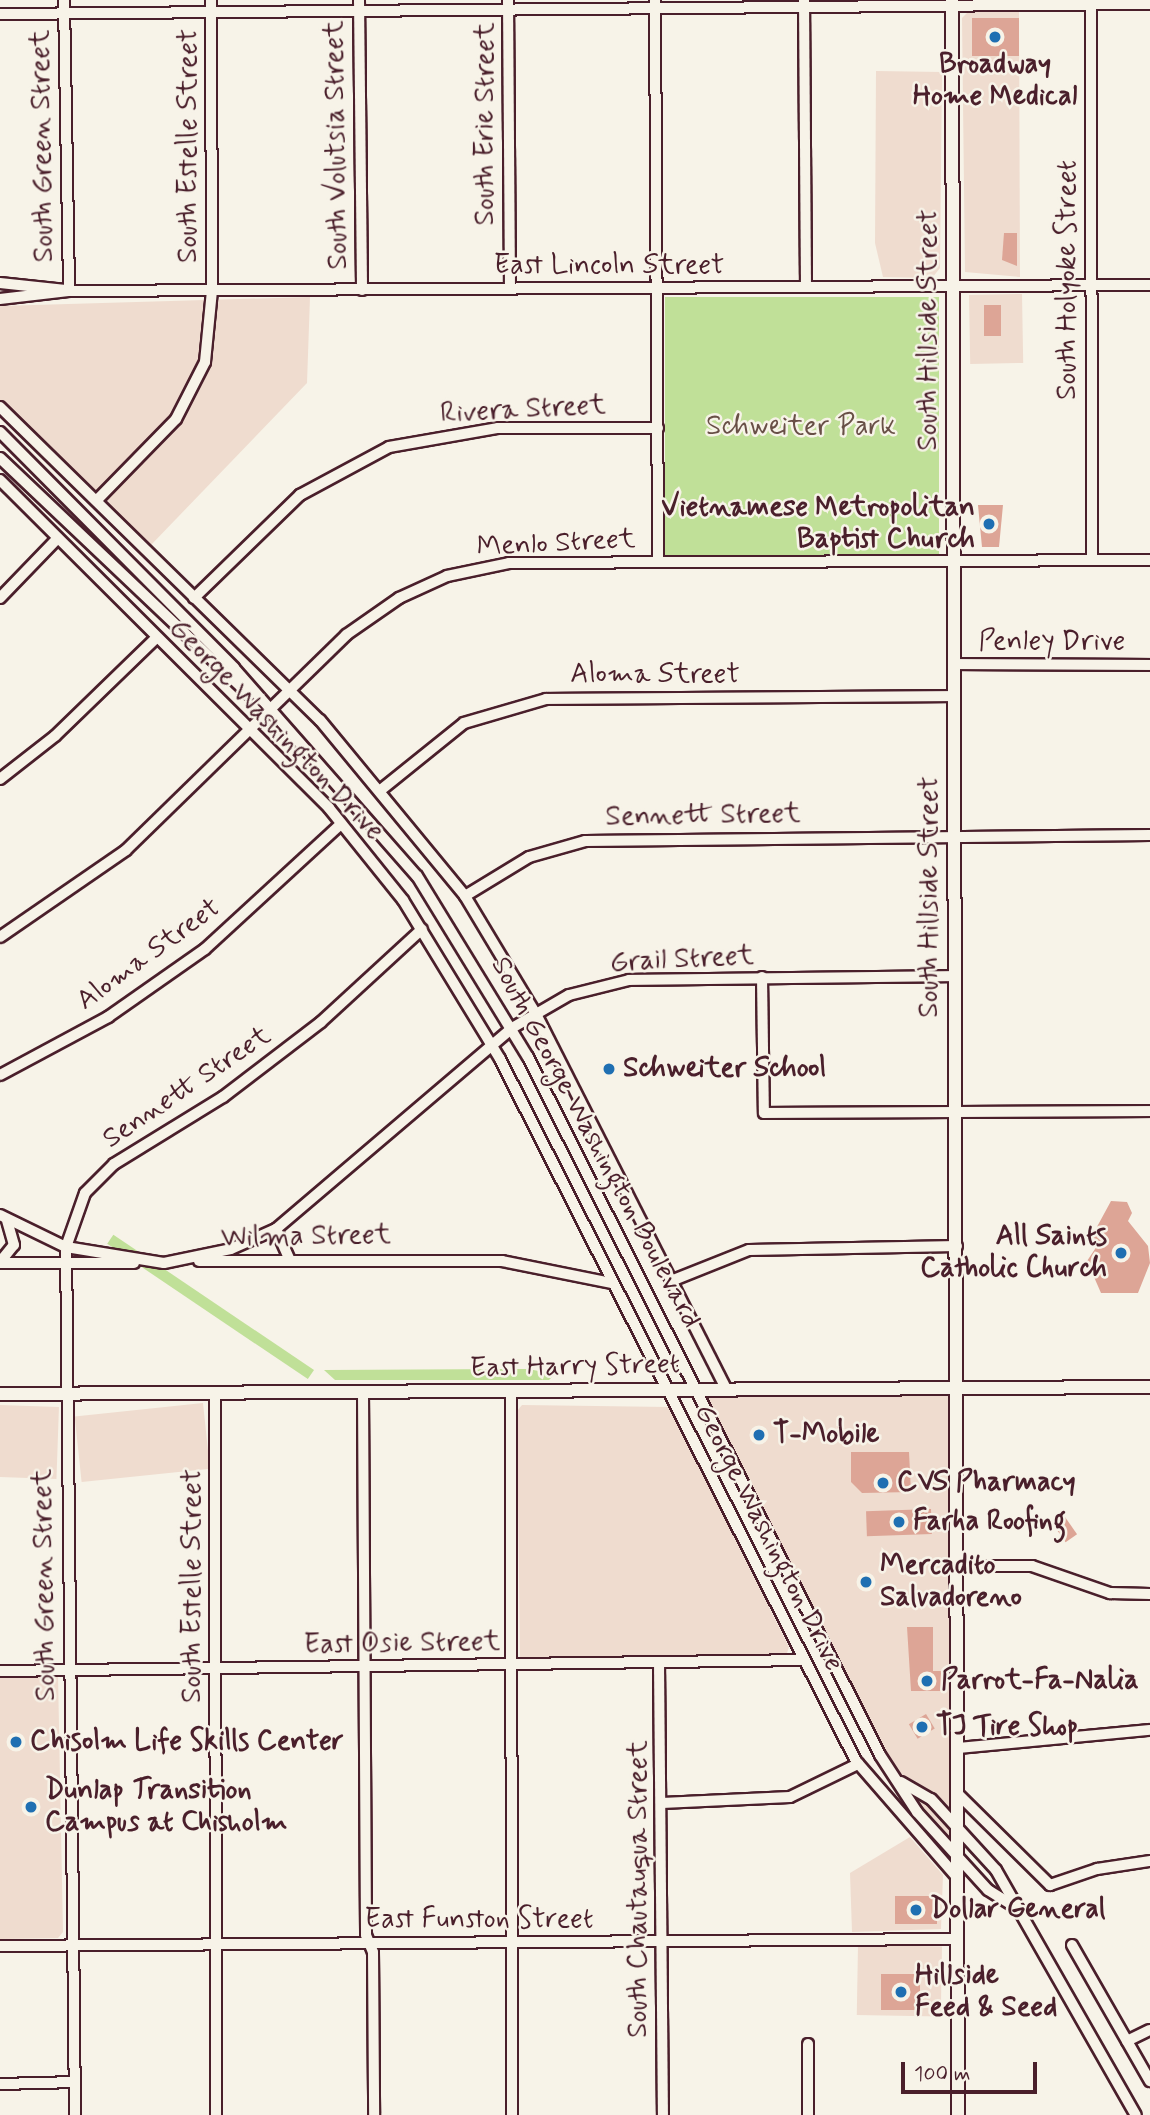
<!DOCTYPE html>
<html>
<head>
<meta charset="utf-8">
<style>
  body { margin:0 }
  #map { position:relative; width:1150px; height:2115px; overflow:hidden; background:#f7f3e8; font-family:Mynerve,sans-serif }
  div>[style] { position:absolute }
  .built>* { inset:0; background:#efdccf; transform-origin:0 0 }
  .green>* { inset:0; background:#c0e098; transform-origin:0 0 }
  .building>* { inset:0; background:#dda596; transform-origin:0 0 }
  .roads { filter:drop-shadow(2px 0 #4a1f2b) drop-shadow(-2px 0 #4a1f2b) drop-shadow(0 2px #4a1f2b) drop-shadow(0 -2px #4a1f2b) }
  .minor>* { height:10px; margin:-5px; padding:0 5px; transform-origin:5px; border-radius:5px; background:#f7f3e8 }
  .major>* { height:12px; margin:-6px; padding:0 6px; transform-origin:6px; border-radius:6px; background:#f7f3e8 }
  .dots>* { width:19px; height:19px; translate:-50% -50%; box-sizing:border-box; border:4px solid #f7f3e8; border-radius:50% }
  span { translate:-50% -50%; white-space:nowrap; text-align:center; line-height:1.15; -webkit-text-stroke:5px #f7f3e8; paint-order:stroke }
  .poi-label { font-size:28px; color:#4a1f2b; font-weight:700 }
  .right { translate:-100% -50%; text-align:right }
  .left { translate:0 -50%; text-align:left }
  .street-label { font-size:28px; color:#4a1f2b }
  .park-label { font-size:28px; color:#684f46 }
  .scale { position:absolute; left:901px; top:2062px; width:136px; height:32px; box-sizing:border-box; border:4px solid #4a1f2b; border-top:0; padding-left:9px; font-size:21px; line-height:24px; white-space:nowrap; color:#4a1f2b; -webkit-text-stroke:5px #f7f3e8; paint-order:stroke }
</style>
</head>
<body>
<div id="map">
  <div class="built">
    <i style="clip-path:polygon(969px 11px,1019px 12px,1020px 277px,965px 272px,962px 18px)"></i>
    <i style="clip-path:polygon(876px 71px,942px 72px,940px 268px,932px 278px,883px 277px,875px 243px)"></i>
    <i style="left:1022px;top:294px;width:69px;height:53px;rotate:89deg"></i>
    <i style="clip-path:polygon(310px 297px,307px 383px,151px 545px,0 401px,0 306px)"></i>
    <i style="clip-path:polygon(958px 1387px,956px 1854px,917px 1812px,880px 1755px,696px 1389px)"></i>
    <i style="left:203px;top:1403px;width:66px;height:129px;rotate:84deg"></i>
    <i style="left:0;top:1405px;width:59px;height:72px;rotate:2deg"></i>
    <i style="clip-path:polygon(522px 1405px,669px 1407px,789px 1647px,786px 1656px,520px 1657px,517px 1411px)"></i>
    <i style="clip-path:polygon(58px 1675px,63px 1932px,58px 1938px,0 1939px,0 1676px)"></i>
    <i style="clip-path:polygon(910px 1837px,943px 1875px,941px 1929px,852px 1932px,850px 1873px)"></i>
    <i style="left:858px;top:1945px;width:84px;height:70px;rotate:1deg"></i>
  </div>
  <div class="green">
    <i style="left:939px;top:297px;width:259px;height:274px;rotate:90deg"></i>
    <i style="clip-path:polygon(528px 1369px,555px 1374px,549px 1380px,335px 1380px,324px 1370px)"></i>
    <i style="left:314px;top:1370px;width:11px;height:242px;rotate:124deg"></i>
  </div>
  <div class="building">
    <i style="left:972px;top:18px;width:47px;height:38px"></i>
    <i style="clip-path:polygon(1004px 233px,1017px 233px,1017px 266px,1002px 260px)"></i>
    <i style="left:1001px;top:305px;width:31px;height:17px;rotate:90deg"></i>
    <i style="clip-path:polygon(978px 505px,1003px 505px,999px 547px,982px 547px)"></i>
    <i style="clip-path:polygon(1111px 1201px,1127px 1202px,1132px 1213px,1128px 1221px,1148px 1246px,1150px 1263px,1138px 1293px,1101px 1293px,1087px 1261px,1099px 1243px,1092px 1236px)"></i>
    <i style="clip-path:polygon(851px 1452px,909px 1452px,911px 1492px,862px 1493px,851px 1482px)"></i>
    <i style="left:931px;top:1509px;width:25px;height:65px;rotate:88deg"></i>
    <i style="left:1065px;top:1517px;width:21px;height:14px;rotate:55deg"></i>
    <i style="clip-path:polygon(907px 1627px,933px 1627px,933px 1671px,943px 1671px,943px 1691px,911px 1691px)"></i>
    <i style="left:926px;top:1714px;width:17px;height:20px;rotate:59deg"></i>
    <i style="left:895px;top:1896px;width:42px;height:28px"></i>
    <i style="left:920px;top:1974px;width:36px;height:39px;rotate:90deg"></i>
  </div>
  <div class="roads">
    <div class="minor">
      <i style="left:64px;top:0;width:291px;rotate:89deg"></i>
      <i style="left:359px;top:0;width:290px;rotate:89.4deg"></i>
      <i style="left:508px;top:0;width:289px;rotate:89.6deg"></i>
      <i style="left:655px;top:0;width:561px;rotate:89.69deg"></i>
      <i style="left:804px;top:0;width:287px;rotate:89.6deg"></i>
      <i style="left:1091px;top:0;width:560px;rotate:89.9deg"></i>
      <i style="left:0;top:14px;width:1150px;rotate:-0.5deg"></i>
      <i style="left:0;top:283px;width:66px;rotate:6.1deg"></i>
      <i style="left:0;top:299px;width:69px;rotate:-6.6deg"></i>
      <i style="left:69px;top:291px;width:1081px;rotate:-0.32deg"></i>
      <i style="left:0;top:407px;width:448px;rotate:44.4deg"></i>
      <i style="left:320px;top:720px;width:228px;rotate:50.5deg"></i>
      <i style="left:465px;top:896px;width:138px;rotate:59deg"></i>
      <i style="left:536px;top:1014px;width:420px;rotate:63.1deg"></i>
      <i style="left:0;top:432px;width:332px;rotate:45.2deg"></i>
      <i style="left:234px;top:668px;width:277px;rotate:48.7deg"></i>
      <i style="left:417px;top:876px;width:212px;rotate:58.5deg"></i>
      <i style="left:528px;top:1057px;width:782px;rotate:63.24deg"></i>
      <i style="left:880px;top:1755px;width:68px;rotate:57deg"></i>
      <i style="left:917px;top:1812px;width:105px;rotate:47.7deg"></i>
      <i style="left:988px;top:1890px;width:36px;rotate:32deg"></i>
      <i style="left:0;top:458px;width:344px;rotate:43.5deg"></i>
      <i style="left:0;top:480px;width:465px;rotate:44.9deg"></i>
      <i style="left:329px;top:808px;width:118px;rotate:51.2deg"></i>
      <i style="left:403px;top:900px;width:186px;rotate:58.6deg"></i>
      <i style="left:500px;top:1059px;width:787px;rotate:63.11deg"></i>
      <i style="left:856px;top:1761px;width:154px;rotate:49deg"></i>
      <i style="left:97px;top:500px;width:113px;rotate:-45.7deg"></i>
      <i style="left:176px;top:419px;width:64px;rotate:-63deg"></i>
      <i style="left:205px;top:362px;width:71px;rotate:-84.4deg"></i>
      <i style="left:212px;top:291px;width:291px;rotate:-90.2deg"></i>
      <i style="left:0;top:598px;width:83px;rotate:-46deg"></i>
      <i style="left:194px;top:598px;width:148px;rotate:-44.2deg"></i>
      <i style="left:300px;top:495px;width:101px;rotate:-28.3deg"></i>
      <i style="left:389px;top:447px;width:111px;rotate:-9.9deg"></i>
      <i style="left:498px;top:428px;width:160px"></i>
      <i style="left:954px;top:664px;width:196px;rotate:0.3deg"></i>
      <i style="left:0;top:779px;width:70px;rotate:-38deg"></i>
      <i style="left:55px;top:736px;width:141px;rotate:-44.1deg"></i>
      <i style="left:382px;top:789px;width:105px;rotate:-38.8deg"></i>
      <i style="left:464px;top:723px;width:85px;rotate:-16.3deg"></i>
      <i style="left:546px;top:699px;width:409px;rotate:-0.4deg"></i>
      <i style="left:465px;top:896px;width:75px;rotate:-31.4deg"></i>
      <i style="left:529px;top:857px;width:58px;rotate:-15.9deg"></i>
      <i style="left:585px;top:841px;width:565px;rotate:-0.61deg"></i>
      <i style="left:0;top:937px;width:153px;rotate:-34.6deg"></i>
      <i style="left:126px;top:850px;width:308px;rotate:-44.3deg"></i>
      <i style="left:346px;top:635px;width:65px;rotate:-34.9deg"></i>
      <i style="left:399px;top:598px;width:53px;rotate:-24.6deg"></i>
      <i style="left:447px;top:576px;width:63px;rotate:-11.8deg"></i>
      <i style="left:509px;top:563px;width:641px;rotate:-0.27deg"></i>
      <i style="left:762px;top:977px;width:136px;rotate:89.2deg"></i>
      <i style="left:764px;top:1113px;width:386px;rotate:-0.3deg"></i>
      <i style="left:0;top:1075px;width:123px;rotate:-28.2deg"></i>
      <i style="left:108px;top:1017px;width:118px;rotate:-35deg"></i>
      <i style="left:205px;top:949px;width:185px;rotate:-42.6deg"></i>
      <i style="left:0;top:1215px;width:73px;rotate:25.9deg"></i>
      <i style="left:66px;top:1247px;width:99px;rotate:9.3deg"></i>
      <i style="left:164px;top:1263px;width:68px;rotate:-11.8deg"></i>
      <i style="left:231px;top:1249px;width:49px;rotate:-24deg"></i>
      <i style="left:276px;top:1229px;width:310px;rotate:-40.4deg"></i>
      <i style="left:512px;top:1028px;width:66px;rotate:-30.1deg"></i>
      <i style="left:569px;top:995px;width:62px;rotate:-14deg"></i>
      <i style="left:629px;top:980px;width:326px;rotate:-0.7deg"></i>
      <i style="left:276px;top:1229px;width:32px;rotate:66deg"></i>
      <i style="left:199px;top:1261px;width:303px"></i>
      <i style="left:502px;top:1261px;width:111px;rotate:11.4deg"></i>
      <i style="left:0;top:1262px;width:22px;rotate:-51deg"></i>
      <i style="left:14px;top:1245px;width:25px;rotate:-106deg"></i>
      <i style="left:0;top:1263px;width:134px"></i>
      <i style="left:671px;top:1281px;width:84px;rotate:-21.7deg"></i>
      <i style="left:749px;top:1250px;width:208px;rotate:-1.1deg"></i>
      <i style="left:215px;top:1393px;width:722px;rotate:89.92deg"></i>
      <i style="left:363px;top:1393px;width:542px;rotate:89.68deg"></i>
      <i style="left:366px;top:1935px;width:18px;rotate:68deg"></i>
      <i style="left:373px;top:1952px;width:163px;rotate:89.6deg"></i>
      <i style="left:511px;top:1394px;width:721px;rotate:89.92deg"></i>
      <i style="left:958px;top:1566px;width:74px"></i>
      <i style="left:1032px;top:1566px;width:83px;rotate:19.1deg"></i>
      <i style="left:1110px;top:1593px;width:40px;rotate:1.4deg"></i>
      <i style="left:659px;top:1663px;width:452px;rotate:89.5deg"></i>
      <i style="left:0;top:1671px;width:804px;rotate:-0.78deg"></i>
      <i style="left:958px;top:1748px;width:193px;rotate:-5.4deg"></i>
      <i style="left:901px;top:1782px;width:34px;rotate:30deg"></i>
      <i style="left:931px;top:1799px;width:96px;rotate:47.5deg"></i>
      <i style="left:996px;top:1870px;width:282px;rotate:60.3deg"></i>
      <i style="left:957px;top:1793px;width:131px;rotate:44.7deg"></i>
      <i style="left:1050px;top:1885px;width:50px;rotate:-18.8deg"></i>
      <i style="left:1097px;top:1869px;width:54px;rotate:-8.6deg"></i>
      <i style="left:662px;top:1803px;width:128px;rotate:-2.7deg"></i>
      <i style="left:790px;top:1797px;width:76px;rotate:-25.9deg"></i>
      <i style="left:1072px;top:1945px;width:157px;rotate:60.2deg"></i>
      <i style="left:0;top:1946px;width:957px;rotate:-0.42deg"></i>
      <i style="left:1127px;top:2041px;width:25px;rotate:-26deg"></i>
      <i style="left:808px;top:2044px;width:71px;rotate:90deg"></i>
      <i style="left:0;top:2084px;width:75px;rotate:-1.5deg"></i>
      <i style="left:75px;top:2115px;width:868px;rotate:-90.59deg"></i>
      <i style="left:66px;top:1247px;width:57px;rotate:-70.6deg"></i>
      <i style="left:85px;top:1193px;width:41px;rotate:-45deg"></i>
      <i style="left:114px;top:1164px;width:128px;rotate:-31.6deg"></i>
      <i style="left:223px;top:1097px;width:123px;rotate:-37.4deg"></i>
      <i style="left:321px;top:1022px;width:137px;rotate:-42.6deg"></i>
    </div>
    <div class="major">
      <i style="left:952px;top:0;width:2115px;rotate:89.84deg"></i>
      <i style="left:0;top:1394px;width:1150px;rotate:-0.35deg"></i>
    </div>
  </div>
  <div class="dots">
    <i style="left:995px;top:37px;background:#1f6fb2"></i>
    <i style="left:989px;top:524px;background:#1f6fb2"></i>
    <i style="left:609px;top:1069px;background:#1f6fb2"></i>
    <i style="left:1121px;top:1253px;background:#1f6fb2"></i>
    <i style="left:759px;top:1435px;background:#1f6fb2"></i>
    <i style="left:883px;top:1483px;background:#1f6fb2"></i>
    <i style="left:899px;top:1522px;background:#1f6fb2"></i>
    <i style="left:866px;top:1582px;background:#1f6fb2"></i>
    <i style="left:927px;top:1681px;background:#1f6fb2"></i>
    <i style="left:922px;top:1727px;background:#1f6fb2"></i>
    <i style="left:16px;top:1742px;background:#1f6fb2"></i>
    <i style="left:31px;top:1807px;background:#1f6fb2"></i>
    <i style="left:916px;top:1910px;background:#1f6fb2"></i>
    <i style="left:901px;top:1992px;background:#1f6fb2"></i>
  </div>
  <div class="poi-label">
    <span style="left:995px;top:81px">Broadway<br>Home Medical</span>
    <span class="right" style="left:975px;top:524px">Vietnamese Metropolitan<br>Baptist Church</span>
    <span class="left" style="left:623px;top:1069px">Schweiter School</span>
    <span class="right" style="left:1107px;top:1253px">All Saints<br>Catholic Church</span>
    <span class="left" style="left:773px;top:1435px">T-Mobile</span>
    <span class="left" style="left:897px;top:1483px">CVS Pharmacy</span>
    <span class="left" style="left:913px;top:1522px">Farha Roofing</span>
    <span class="left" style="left:880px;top:1582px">Mercadito<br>Salvadoreno</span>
    <span class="left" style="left:941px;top:1681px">Parrot-Fa-Nalia</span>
    <span class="left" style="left:936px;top:1727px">TJ Tire Shop</span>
    <span class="left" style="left:30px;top:1742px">Chisolm Life Skills Center</span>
    <span class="left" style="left:45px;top:1807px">Dunlap Transition<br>Campus at Chisholm</span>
    <span class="left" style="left:930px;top:1910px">Dollar General</span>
    <span class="left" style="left:915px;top:1992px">Hillside<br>Feed &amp; Seed</span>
  </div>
  <div class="street-label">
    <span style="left:486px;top:124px;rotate:-90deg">South Erie Street</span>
    <span style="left:337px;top:145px;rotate:-91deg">South Volutsia Street</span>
    <span style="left:43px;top:146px;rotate:-91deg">South Green Street</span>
    <span style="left:189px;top:146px;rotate:-90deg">South Estelle Street</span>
    <span style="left:609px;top:266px">East Lincoln Street</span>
    <span style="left:1068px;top:280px;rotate:-90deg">South Holyoke Street</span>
    <span style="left:929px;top:330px;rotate:-90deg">South Hillside Street</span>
    <span style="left:523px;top:410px;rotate:-3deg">Rivera Street</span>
    <span style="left:556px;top:544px;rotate:-3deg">Menlo Street</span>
    <span style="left:1052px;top:642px">Penley Drive</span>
    <span style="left:655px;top:675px">Aloma Street</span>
    <span style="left:276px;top:730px;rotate:46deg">George Washington Drive</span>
    <span style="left:703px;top:816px;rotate:-1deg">Sennett Street</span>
    <span style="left:930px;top:897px;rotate:-90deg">South Hillside Street</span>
    <span style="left:149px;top:955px;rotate:-36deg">Aloma Street</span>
    <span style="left:682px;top:960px;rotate:-3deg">Grail Street</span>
    <span style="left:187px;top:1088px;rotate:-34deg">Sennett Street</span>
    <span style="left:595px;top:1143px;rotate:62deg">South George Washington Boulevard</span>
    <span style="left:306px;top:1237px;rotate:-1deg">Wilma Street</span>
    <span style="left:575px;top:1367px;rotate:-1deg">East Harry Street</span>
    <span style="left:768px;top:1538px;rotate:63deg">George Washington Drive</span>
    <span style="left:45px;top:1585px;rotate:-91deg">South Green Street</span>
    <span style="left:193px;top:1586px;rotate:-90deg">South Estelle Street</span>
    <span style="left:402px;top:1644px;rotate:-1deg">East Osie Street</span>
    <span style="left:639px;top:1889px;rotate:-90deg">South Chautauqua Street</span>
    <span style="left:479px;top:1920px">East Funston Street</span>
  </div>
  <div class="park-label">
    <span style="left:801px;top:427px">Schweiter Park</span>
  </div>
  <div class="scale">100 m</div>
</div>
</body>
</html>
